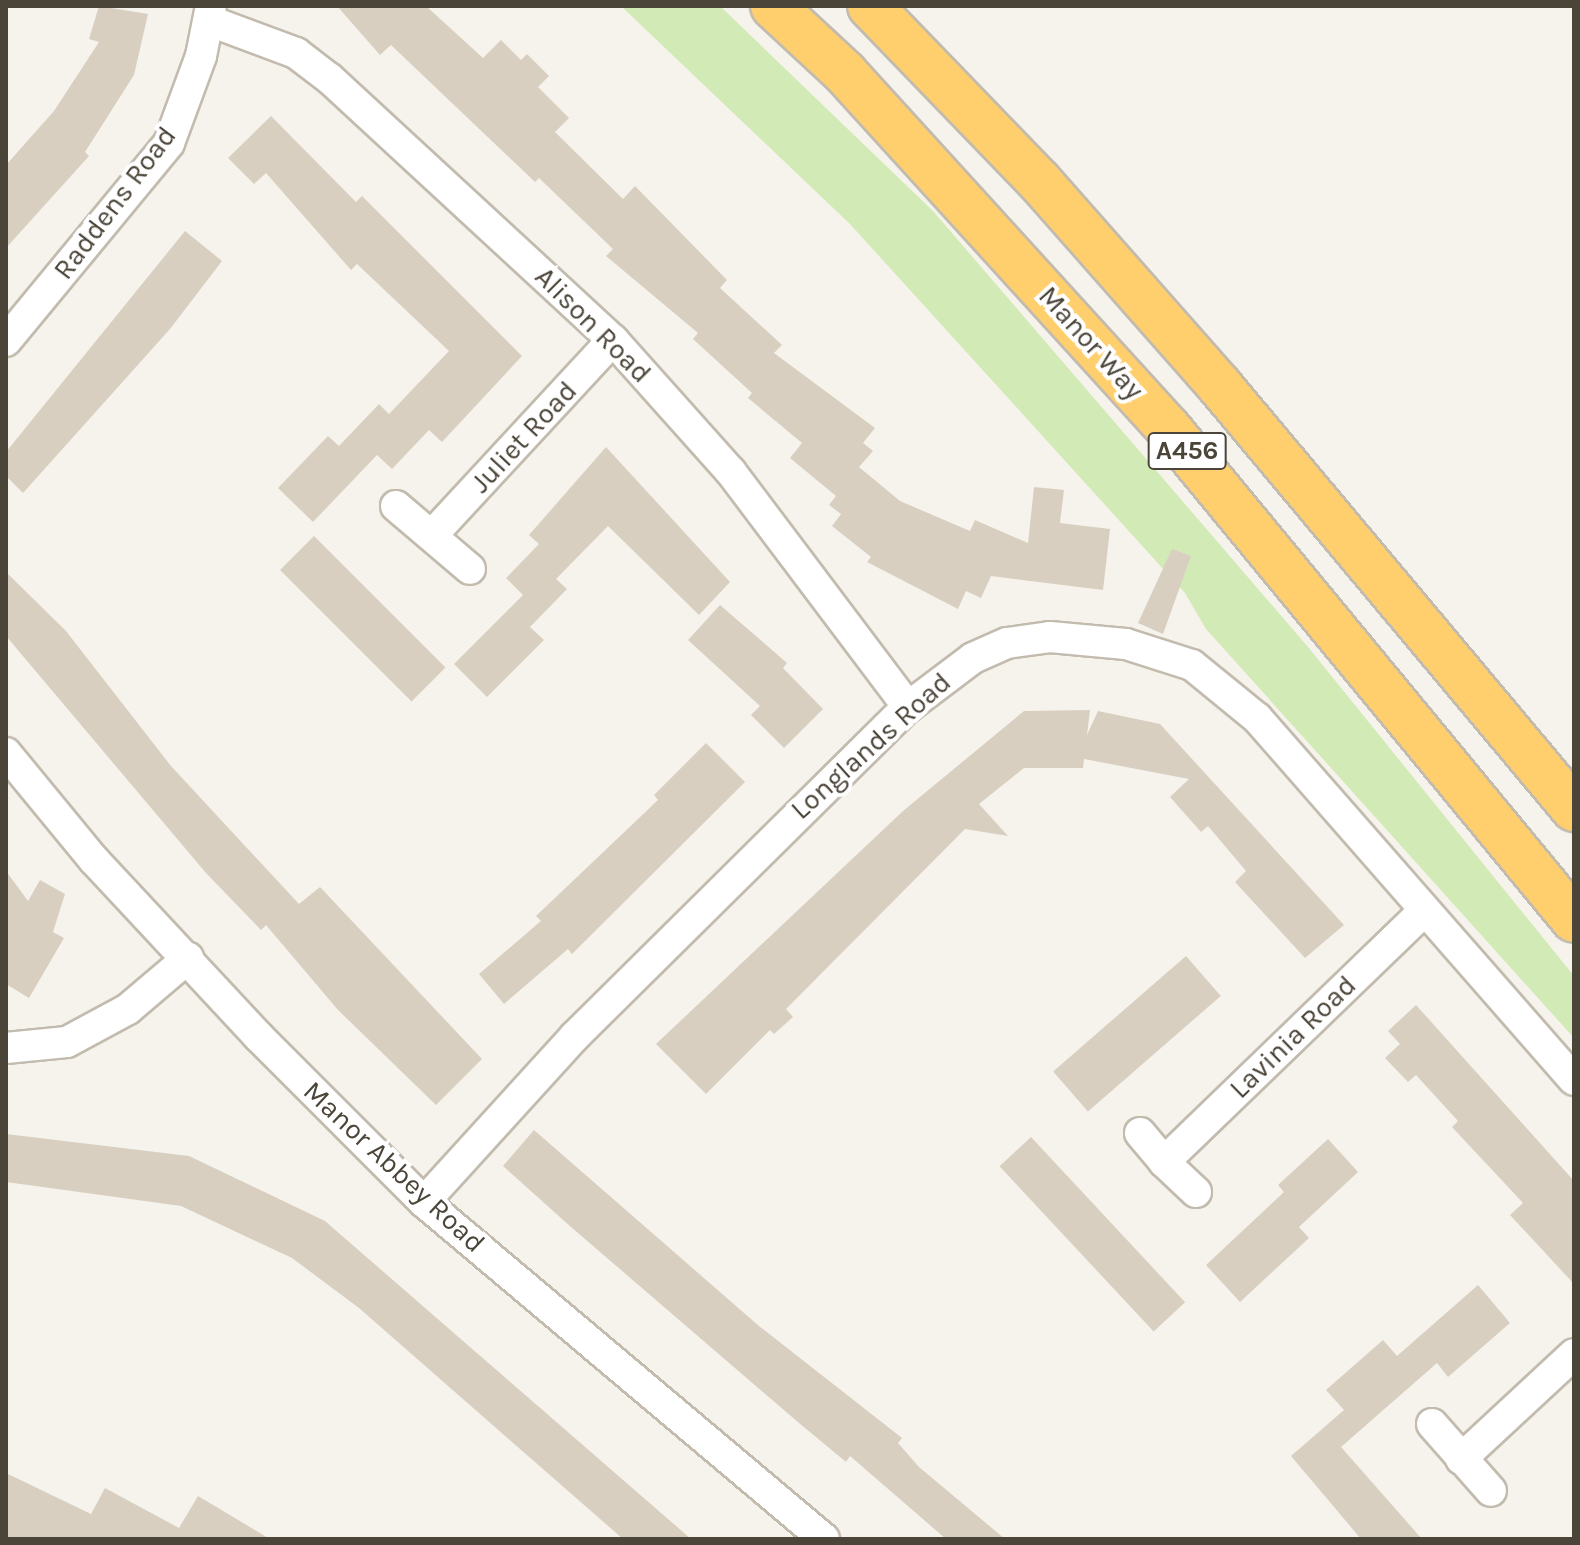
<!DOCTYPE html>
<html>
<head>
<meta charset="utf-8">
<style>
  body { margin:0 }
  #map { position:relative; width:1580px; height:1545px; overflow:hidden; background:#f6f3ec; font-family:Karla,sans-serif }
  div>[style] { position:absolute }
  .green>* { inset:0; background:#d2eab5 }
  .building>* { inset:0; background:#d8cfc1; transform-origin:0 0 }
  .roads { filter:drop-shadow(2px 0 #c2bbae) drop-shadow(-2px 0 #c2bbae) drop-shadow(0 2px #c2bbae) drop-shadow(0 -2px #c2bbae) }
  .street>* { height:30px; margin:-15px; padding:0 15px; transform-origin:15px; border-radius:15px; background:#fff }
  .highway>* { height:44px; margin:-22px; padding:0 22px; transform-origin:22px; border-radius:22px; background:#ffcf6e }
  span { translate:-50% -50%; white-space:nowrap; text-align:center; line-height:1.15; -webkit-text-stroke:8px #fff; paint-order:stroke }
  .shield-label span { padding:2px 6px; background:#fff; border:2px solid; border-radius:6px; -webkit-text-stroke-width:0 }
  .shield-label { font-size:26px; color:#4b4439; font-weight:700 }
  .street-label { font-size:28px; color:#4b4439 }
  .frame { position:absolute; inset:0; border:8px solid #4b4439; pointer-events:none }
</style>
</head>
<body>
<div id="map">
  <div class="green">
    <i style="clip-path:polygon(621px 6px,720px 6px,933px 211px,1308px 647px,1574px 976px,1574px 1038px,1206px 629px,1185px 593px,850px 224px)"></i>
  </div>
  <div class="building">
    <i style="clip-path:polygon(99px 6px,148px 14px,134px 75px,85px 152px,89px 156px,6px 248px,6px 165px,54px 111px,99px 42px,89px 39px)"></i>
    <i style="clip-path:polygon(337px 6px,426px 6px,483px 58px,501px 40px,521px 60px,527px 54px,549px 76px,538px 87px,569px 118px,555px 132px,623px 199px,635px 186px,727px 280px,720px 288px,782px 345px,774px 353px,875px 428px,863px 443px,873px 451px,859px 467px,900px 501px,970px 531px,975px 520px,1028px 543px,1034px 487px,1064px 490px,1060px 523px,1110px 529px,1103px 590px,991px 576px,981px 598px,966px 591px,958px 609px,867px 562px,871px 557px,832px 526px,841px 514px,829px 505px,836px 496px,790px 458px,802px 443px,748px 398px,752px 393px,693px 339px,698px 333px,606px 256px,613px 249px,539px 178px,535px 182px,391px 45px,380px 55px)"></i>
    <i style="clip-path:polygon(271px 116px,356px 202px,362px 196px,522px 356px,442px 442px,429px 430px,392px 469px,377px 455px,313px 522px,278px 488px,328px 436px,339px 446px,379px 404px,389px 414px,449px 351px,357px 264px,351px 270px,266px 173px,254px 184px,228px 158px)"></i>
    <i style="clip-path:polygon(185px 231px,222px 261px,170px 329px,23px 493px,6px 476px,6px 452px)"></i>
    <i style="clip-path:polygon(606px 447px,730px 582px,699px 615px,608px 526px,556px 579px,567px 589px,530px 627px,544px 640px,487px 697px,454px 664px,523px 595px,506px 578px,539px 544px,529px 535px)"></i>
    <i style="left:314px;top:536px;width:186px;height:48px;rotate:45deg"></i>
    <i style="clip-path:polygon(1172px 549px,1191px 556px,1163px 634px,1138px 623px)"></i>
    <i style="clip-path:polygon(6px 572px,66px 631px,171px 766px,299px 904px,320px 887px,482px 1059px,436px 1105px,338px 1010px,266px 925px,261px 930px,206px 873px,6px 636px)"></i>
    <i style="clip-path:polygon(720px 605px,787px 663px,783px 668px,823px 709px,784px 748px,751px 715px,760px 706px,688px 640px)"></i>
    <i style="clip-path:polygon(1090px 710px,1087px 735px,1098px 711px,1160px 724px,1344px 925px,1305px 958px,1235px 882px,1246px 871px,1208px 826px,1201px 832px,1170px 797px,1189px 779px,1084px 759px,1083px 768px,1024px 768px,979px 804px,1008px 836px,965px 829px,786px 1009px,793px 1017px,774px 1034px,770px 1030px,706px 1094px,656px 1044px,903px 811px,1024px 711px)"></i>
    <i style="clip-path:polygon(706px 743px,745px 782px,572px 954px,568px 949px,504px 1004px,479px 974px,541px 921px,536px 916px,658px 800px,654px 795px)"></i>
    <i style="clip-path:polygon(6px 871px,28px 901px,40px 880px,65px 894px,53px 932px,64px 938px,29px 998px,6px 984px)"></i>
    <i style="left:1186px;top:956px;width:53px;height:176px;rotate:49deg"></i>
    <i style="clip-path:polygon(1416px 1005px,1574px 1181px,1574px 1284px,1510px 1215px,1523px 1203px,1452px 1127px,1458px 1121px,1416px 1075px,1408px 1082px,1385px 1058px,1400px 1044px,1388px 1031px)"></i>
    <i style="clip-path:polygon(534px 1130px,759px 1326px,902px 1438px,898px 1443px,919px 1467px,1005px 1539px,946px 1539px,850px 1456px,846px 1462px,799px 1423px,571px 1227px,503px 1166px)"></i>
    <i style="clip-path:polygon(6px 1134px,189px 1156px,325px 1221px,691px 1539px,623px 1539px,359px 1308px,292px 1258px,181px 1206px,6px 1182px)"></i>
    <i style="left:1031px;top:1137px;width:226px;height:43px;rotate:47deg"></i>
    <i style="clip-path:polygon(1328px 1139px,1358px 1172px,1299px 1227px,1309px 1238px,1240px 1302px,1206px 1265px,1284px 1192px,1278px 1185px)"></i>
    <i style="clip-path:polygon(1478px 1285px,1510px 1323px,1448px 1377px,1437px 1363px,1341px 1447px,1422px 1539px,1361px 1539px,1291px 1456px,1344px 1410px,1326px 1390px,1383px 1340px,1397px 1356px)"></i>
    <i style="clip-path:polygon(6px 1473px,91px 1514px,105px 1488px,179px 1528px,198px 1496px,270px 1539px,6px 1539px)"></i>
  </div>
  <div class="roads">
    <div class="street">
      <i style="left:210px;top:21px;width:92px;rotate:20.4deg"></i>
      <i style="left:296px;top:53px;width:43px;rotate:37.4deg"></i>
      <i style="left:330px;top:79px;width:385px;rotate:42.7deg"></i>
      <i style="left:613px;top:340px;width:177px;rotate:48.2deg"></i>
      <i style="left:731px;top:472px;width:294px;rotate:53deg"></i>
      <i style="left:6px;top:341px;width:256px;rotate:-50.5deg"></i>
      <i style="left:169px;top:143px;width:93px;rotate:-69.8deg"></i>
      <i style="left:201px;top:56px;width:51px;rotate:-78.7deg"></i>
      <i style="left:396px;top:506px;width:97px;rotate:40.4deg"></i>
      <i style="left:434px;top:533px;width:263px;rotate:-47.2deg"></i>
      <i style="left:6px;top:753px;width:139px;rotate:50.6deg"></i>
      <i style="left:94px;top:860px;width:241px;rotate:47deg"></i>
      <i style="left:258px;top:1036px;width:235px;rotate:45deg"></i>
      <i style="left:424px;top:1202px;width:523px;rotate:40.11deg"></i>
      <i style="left:6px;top:1048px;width:61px;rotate:-5.6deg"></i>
      <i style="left:67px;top:1042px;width:69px;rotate:-28.4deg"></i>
      <i style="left:128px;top:1009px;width:79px;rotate:-40.4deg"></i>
      <i style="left:1140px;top:1133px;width:38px;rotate:50deg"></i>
      <i style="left:1196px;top:1192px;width:44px;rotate:-136.8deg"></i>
      <i style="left:1164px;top:1162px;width:359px;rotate:-44deg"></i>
      <i style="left:424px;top:1202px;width:224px;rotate:-47.7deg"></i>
      <i style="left:575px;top:1036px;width:468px;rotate:-44.7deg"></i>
      <i style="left:908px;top:707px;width:81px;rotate:-37deg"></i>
      <i style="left:973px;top:658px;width:37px;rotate:-24deg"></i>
      <i style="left:1007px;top:643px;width:43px;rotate:-7.9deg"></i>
      <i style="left:1050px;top:637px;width:76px;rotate:5.3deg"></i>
      <i style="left:1126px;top:644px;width:69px;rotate:17.7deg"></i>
      <i style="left:1192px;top:665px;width:84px;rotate:39.2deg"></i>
      <i style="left:1257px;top:718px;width:481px;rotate:48.8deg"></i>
      <i style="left:1432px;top:1424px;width:89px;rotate:48.6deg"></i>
      <i style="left:1461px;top:1459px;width:154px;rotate:-42.9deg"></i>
    </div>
    <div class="highway">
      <i style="left:773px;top:6px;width:98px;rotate:42.9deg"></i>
      <i style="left:845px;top:73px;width:481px;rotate:47.7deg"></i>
      <i style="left:1169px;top:429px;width:636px;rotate:50.48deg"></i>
      <i style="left:870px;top:6px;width:245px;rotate:46deg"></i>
      <i style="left:1040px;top:182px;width:271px;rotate:48.6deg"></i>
      <i style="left:1219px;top:385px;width:553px;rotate:50.06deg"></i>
    </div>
  </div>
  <div class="shield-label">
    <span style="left:1187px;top:451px">A456</span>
  </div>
  <div class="street-label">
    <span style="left:115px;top:203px;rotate:-53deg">Raddens Road</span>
    <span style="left:593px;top:325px;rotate:45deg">Alison Road</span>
    <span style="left:1091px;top:343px;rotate:48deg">Manor Way</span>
    <span style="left:524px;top:437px;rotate:-47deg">Juliet Road</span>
    <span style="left:871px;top:746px;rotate:-42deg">Longlands Road</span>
    <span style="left:1293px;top:1037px;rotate:-44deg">Lavinia Road</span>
    <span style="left:394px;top:1167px;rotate:43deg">Manor Abbey Road</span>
  </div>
  <div class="frame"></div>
</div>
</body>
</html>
